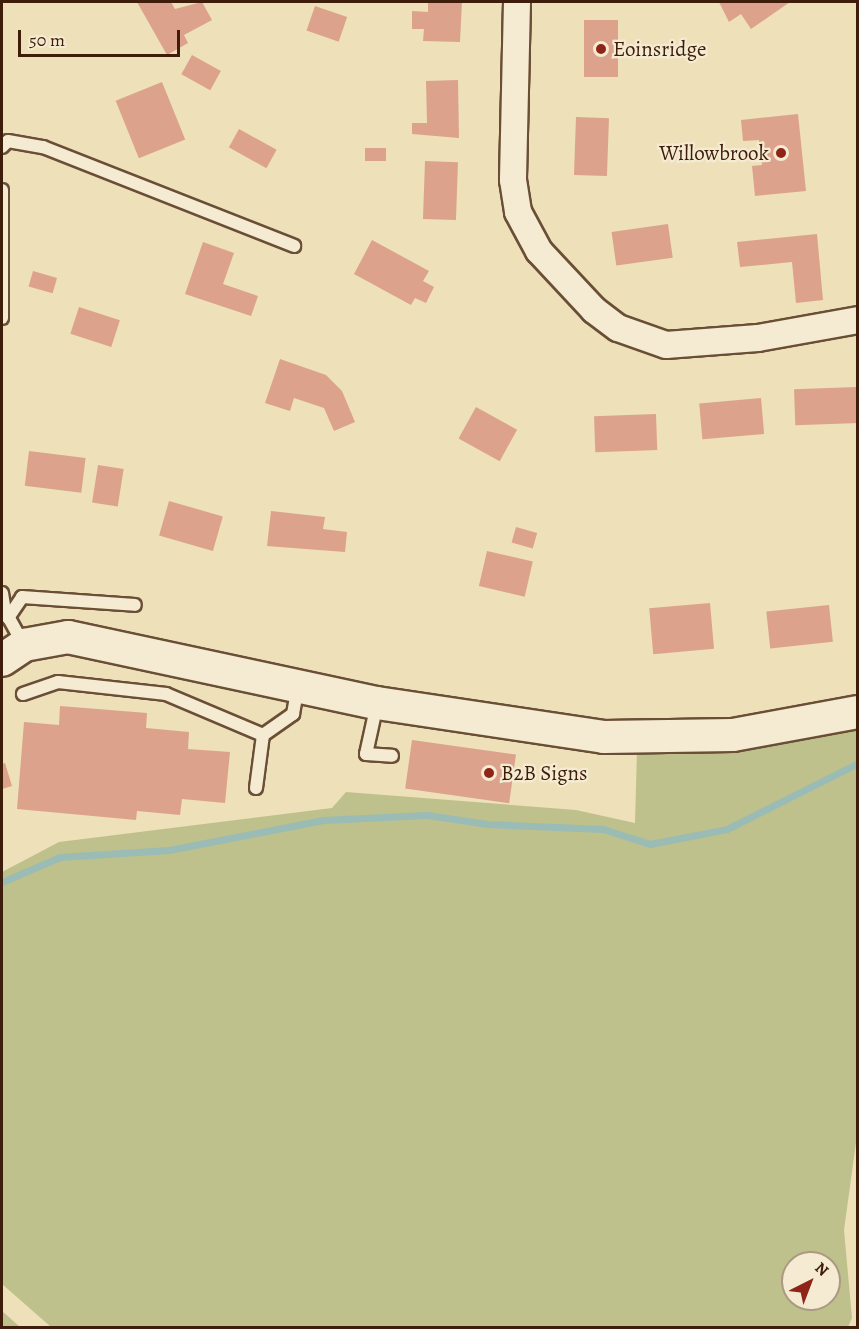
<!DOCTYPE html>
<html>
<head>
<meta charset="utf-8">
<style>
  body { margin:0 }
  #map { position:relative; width:859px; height:1329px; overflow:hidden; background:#eee0b9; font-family:Alegreya,serif }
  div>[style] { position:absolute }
  .green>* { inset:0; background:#bec18b }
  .stream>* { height:7px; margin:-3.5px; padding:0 3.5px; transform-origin:3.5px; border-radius:3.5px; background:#9abcb5 }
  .building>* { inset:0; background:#dca28c; transform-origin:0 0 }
  .roads { filter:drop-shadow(2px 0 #6a4e36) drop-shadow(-2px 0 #6a4e36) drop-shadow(0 2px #6a4e36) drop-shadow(0 -2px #6a4e36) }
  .service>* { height:12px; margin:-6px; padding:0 6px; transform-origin:6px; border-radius:6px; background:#f4ebd2 }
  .minor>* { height:26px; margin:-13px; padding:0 13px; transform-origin:13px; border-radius:13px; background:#f4ebd2 }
  .tertiary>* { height:32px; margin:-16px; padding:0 16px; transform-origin:16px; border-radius:16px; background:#f4ebd2 }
  .dots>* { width:16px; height:16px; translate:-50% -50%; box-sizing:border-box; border:3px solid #f4ebd2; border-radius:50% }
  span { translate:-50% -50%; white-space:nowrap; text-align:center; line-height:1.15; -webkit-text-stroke:4.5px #f4ebd2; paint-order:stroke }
  .poi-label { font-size:21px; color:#3e1e0b }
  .left { translate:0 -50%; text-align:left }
  .right { translate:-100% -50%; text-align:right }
  .frame { position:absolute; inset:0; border:3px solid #3e1e0b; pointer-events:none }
  .north { position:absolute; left:781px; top:1251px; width:60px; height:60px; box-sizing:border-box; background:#f4ebd2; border:2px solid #ab9982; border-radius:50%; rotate:42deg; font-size:16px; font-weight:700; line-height:24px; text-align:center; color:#3e1e0b }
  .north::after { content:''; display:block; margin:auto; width:21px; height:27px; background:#8f2418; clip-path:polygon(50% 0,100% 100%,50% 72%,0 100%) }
  .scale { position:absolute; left:18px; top:30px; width:162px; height:27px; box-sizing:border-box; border:3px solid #3e1e0b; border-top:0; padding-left:8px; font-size:18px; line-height:21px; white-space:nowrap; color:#3e1e0b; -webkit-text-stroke:4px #f4ebd2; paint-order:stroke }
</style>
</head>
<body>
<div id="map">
  <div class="green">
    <i style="clip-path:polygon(evenodd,857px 728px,858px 1128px,844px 1230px,852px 1318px,848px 1327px,51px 1327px,2px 1284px,2px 872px,59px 842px,332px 808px,346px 792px,576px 810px,635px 823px,637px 751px,857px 728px,793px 1263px,829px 1263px,829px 1299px,793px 1299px,793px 1263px)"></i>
    <i style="clip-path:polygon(2px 1311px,20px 1327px,2px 1327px)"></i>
  </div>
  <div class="stream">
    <i style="left:2px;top:882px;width:63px;rotate:-23.3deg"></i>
    <i style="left:60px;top:857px;width:109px;rotate:-3.7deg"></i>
    <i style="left:169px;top:850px;width:157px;rotate:-11deg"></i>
    <i style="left:323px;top:820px;width:104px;rotate:-2.8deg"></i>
    <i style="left:427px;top:815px;width:61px;rotate:8.5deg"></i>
    <i style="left:487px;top:824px;width:116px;rotate:2.5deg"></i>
    <i style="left:603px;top:829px;width:49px;rotate:17.7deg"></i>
    <i style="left:650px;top:844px;width:78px;rotate:-11deg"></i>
    <i style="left:727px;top:829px;width:147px;rotate:-26.7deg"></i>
  </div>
  <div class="building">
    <i style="clip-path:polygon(137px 2px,171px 2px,175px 9px,202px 2px,212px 20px,184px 35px,188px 43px,167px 55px)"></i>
    <i style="clip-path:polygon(428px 2px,462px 2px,460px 42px,423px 41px,424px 29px,412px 29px,412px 11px,428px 12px)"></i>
    <i style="clip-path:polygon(719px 2px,790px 2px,751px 29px,741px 14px,729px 22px)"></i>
    <i style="left:315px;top:6px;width:34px;height:26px;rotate:19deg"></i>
    <i style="left:584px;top:20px;width:34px;height:57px"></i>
    <i style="left:192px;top:55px;width:33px;height:22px;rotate:29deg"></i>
    <i style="clip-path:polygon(458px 80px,459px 138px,412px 134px,412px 123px,427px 123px,426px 81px)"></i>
    <i style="left:162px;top:82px;width:62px;height:50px;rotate:68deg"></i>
    <i style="clip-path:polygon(798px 114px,806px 191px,755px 196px,752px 166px,762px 165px,759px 140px,743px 141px,741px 120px)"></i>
    <i style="left:576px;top:117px;width:33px;height:58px;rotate:2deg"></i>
    <i style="left:239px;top:129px;width:43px;height:21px;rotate:29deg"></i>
    <i style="left:365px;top:148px;width:21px;height:13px"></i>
    <i style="left:425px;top:161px;width:33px;height:58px;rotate:2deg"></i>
    <i style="left:668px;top:224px;width:34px;height:57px;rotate:82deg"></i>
    <i style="clip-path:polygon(817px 234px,823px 300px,796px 303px,792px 262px,740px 267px,737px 242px)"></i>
    <i style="clip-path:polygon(372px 240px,429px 271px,423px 281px,434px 287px,426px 303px,415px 298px,411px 305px,354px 274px)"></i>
    <i style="clip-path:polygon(203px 242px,234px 253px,223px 284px,258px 296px,251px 316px,185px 294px)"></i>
    <i style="left:33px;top:271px;width:25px;height:16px;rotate:16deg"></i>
    <i style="left:79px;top:307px;width:43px;height:28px;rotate:18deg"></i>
    <i style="clip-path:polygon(280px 359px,326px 375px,342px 391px,355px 422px,334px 431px,324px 408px,294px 398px,290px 411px,265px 403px)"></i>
    <i style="left:857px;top:387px;width:36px;height:63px;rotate:88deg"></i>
    <i style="left:761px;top:398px;width:36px;height:62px;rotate:85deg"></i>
    <i style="left:476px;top:407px;width:47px;height:36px;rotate:29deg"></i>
    <i style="left:656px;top:414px;width:36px;height:62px;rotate:88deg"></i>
    <i style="left:29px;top:451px;width:57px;height:35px;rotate:7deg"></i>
    <i style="left:98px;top:465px;width:26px;height:38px;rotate:9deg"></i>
    <i style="left:169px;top:501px;width:56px;height:36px;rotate:16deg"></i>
    <i style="clip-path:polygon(271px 511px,325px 517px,323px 529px,347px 532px,345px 552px,267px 546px)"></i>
    <i style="left:516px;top:527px;width:22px;height:16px;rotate:16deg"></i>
    <i style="left:487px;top:551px;width:47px;height:36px;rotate:13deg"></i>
    <i style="left:710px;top:603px;width:46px;height:61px;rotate:85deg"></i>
    <i style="left:829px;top:605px;width:37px;height:63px;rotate:84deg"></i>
    <i style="clip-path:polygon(60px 706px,147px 713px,146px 728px,189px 732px,188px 749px,230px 752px,225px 803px,182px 799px,180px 815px,137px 811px,136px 820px,17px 809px,24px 722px,59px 725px)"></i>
    <i style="left:412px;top:740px;width:105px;height:49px;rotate:8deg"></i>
    <i style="clip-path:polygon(5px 763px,12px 786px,2px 789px,2px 764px)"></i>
  </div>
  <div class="roads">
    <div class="service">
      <i style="left:2px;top:147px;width:8px;rotate:-45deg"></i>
      <i style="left:8px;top:141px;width:36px;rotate:10deg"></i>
      <i style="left:43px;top:147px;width:270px;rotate:21.5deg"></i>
      <i style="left:2px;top:190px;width:128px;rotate:90deg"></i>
      <i style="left:2px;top:593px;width:18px;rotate:81deg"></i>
      <i style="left:5px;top:611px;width:38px;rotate:61deg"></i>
      <i style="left:8px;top:618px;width:25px;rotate:-56deg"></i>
      <i style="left:22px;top:597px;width:113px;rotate:4deg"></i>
      <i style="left:23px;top:694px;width:37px;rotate:-19deg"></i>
      <i style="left:58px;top:682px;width:109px;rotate:6.3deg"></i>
      <i style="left:166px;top:694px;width:105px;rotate:22.9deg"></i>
      <i style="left:377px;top:704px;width:51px;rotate:102.4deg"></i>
      <i style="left:366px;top:754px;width:26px;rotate:4deg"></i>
      <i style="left:256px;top:788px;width:53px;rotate:-82.5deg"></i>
      <i style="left:263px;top:735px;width:37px;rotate:-35deg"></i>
      <i style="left:293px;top:714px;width:28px;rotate:-80deg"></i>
    </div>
    <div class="minor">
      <i style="left:517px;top:2px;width:178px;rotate:91.3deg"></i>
      <i style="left:513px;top:180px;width:32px;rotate:81deg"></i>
      <i style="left:518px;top:212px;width:44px;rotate:61.7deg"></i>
      <i style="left:539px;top:251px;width:81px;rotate:47deg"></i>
      <i style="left:594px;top:310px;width:30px;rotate:37deg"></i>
      <i style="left:618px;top:328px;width:51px;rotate:19.5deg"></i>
      <i style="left:666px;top:345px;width:92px;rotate:-4.4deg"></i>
      <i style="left:758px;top:338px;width:102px;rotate:-10.2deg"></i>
    </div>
    <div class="tertiary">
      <i style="left:2px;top:660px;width:27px;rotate:-34deg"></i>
      <i style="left:24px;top:645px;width:45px;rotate:-10.3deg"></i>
      <i style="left:68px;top:637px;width:316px;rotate:12.1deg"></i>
      <i style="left:377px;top:703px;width:230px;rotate:8.5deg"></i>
      <i style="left:604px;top:737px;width:129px;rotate:-0.9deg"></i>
      <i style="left:733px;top:735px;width:127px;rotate:-10.4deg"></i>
    </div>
  </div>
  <div class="dots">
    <i style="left:601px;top:49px;background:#8f2418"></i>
    <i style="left:781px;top:153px;background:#8f2418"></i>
    <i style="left:489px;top:773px;background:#8f2418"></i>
  </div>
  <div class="poi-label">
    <span class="left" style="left:613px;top:49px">Eoinsridge</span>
    <span class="right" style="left:769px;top:153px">Willowbrook</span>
    <span class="left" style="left:501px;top:773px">B2B Signs</span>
  </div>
  <div class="frame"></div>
  <div class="north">N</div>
  <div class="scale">50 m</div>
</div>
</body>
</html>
